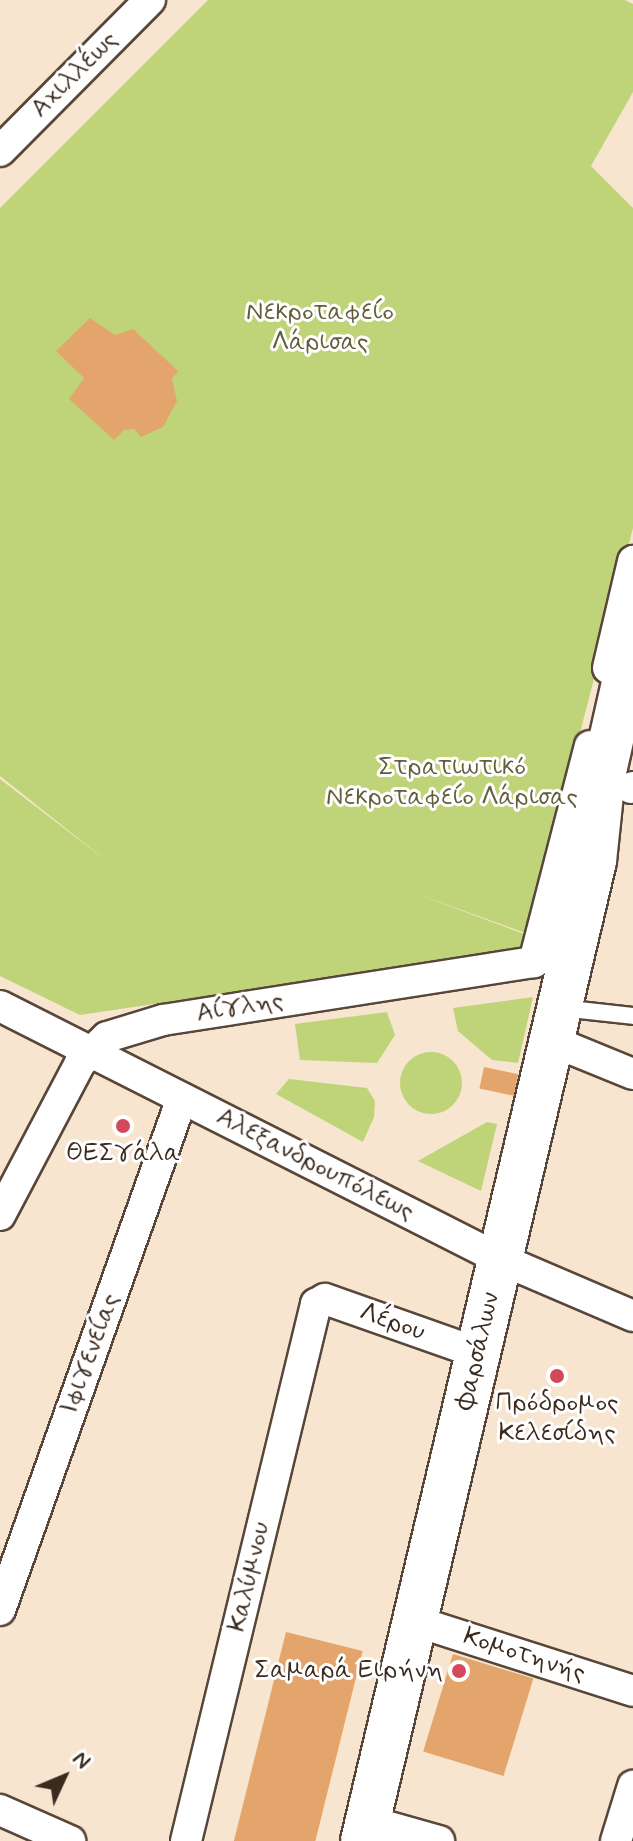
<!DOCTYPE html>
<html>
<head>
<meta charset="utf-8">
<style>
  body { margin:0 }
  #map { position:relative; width:633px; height:1841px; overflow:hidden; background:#f7e5cf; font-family:Mynerve,sans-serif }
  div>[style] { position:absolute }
  .green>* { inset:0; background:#bfd478 }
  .round { border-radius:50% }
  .building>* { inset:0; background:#e3a56b; transform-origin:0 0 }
  .roads { filter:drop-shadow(2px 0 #574639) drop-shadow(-2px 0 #574639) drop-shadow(0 2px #574639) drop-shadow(0 -2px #574639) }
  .lane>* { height:16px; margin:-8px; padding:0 8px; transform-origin:8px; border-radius:8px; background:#fff }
  .street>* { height:30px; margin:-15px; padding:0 15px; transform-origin:15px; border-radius:15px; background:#fff }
  .primary>* { height:44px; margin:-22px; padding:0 22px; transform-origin:22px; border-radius:22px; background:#fff }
  .dots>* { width:22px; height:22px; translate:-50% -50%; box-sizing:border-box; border:4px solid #fff; border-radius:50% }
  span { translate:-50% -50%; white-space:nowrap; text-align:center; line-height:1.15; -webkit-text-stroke:6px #fff; paint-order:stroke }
  .street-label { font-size:26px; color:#3b2a1e }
  .park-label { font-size:26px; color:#635d39 }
  .poi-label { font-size:26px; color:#3b2a1e }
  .right { translate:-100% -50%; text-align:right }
  .north { position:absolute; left:24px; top:1737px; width:80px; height:80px; -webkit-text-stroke:6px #fff; paint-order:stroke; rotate:46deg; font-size:22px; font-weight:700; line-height:32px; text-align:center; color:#3b2a1e }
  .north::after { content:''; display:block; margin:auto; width:28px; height:36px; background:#3b2a1e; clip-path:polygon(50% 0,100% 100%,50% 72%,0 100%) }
</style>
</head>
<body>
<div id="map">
  <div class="green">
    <i style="clip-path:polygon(208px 0,625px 0,633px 4px,633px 92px,591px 166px,633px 208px,633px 528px,528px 934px,412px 892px,527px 935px,522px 949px,80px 1015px,0 976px,0 779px,108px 862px,0 776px,0 208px)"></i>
    <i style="clip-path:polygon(533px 997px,518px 1063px,492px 1060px,458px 1031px,453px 1008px)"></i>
    <i style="clip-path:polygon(387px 1012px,395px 1035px,377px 1063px,300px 1060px,295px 1024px)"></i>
    <i class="round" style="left:400px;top:1052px;width:62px;height:62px"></i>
    <i style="clip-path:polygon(289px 1079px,367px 1088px,375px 1101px,374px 1117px,363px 1142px,276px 1094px)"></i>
    <i style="clip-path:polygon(487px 1122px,497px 1124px,481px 1191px,418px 1161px)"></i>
  </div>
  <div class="building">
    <i style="clip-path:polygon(90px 318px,115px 335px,133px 329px,178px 371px,172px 379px,177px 401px,163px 427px,141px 437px,134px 429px,124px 430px,114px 440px,69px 399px,84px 378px,56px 351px)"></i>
    <i style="left:484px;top:1067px;width:35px;height:22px;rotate:12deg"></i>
    <i style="left:286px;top:1632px;width:79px;height:216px;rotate:14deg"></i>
    <i style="left:453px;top:1654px;width:84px;height:102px;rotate:17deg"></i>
  </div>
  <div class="roads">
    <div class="lane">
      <i style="left:561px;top:1008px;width:72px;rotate:6.3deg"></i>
    </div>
    <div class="street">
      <i style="left:0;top:151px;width:213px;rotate:-45.2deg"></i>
      <i style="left:608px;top:668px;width:110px;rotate:-76.8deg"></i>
      <i style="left:631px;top:788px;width:2px;rotate:-27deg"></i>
      <i style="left:534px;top:962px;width:223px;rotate:-75.5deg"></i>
      <i style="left:0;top:1006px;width:560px;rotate:26.84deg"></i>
      <i style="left:500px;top:1259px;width:145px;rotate:23.2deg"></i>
      <i style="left:552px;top:1041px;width:87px;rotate:22.2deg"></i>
      <i style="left:0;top:1215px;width:172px;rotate:-62.2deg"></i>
      <i style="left:80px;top:1063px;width:37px;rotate:-44deg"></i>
      <i style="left:107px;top:1037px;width:59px;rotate:-16.9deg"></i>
      <i style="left:163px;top:1020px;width:376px;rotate:-8.9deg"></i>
      <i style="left:534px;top:962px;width:48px;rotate:-29.7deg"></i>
      <i style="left:0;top:1610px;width:543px;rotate:-70.43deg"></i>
      <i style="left:415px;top:1621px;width:229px;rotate:17.8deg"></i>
      <i style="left:0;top:1810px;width:77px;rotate:23.9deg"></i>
      <i style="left:368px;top:1821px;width:74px;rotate:15.7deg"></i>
      <i style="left:186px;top:1841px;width:553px;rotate:-76.39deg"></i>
      <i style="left:316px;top:1304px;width:10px;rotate:-29deg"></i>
      <i style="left:325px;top:1299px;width:162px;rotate:19.4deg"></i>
      <i style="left:616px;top:1841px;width:58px;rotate:-72.8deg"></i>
    </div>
    <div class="primary">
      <i style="left:363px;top:1841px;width:1007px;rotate:-76.74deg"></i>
      <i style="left:594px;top:861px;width:85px;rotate:-84deg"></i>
      <i style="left:603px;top:776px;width:136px;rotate:-77.3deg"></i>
    </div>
  </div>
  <div class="dots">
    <i style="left:123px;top:1126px;background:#d1495b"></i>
    <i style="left:557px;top:1376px;background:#d1495b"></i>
    <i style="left:459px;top:1671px;background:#d1495b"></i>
  </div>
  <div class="street-label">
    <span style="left:75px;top:75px;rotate:-45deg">Αχιλλέως</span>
    <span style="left:240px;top:1008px;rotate:-9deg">Αίγλης</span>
    <span style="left:315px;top:1165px;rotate:27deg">Αλεξανδρουπόλεως</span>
    <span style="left:392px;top:1323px;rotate:19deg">Λέρου</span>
    <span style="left:479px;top:1351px;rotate:-77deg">Φαρσάλων</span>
    <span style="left:91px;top:1354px;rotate:-70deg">Ιφιγενείας</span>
    <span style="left:250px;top:1577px;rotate:-77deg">Καλύμνου</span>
    <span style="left:524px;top:1656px;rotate:18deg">Κομοτηνής</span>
  </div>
  <div class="park-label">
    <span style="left:320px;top:328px">Νεκροταφείο<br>Λάρισας</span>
    <span style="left:452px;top:783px">Στρατιωτικό<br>Νεκροταφείο Λάρισας</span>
  </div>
  <div class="poi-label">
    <span style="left:123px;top:1154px">ΘΕΣγάλα</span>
    <span style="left:557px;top:1419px">Πρόδρομος<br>Κελεσίδης</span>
    <span class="right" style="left:443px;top:1671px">Σαμαρά Ειρήνη</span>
  </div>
  <div class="north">N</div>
</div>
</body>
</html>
